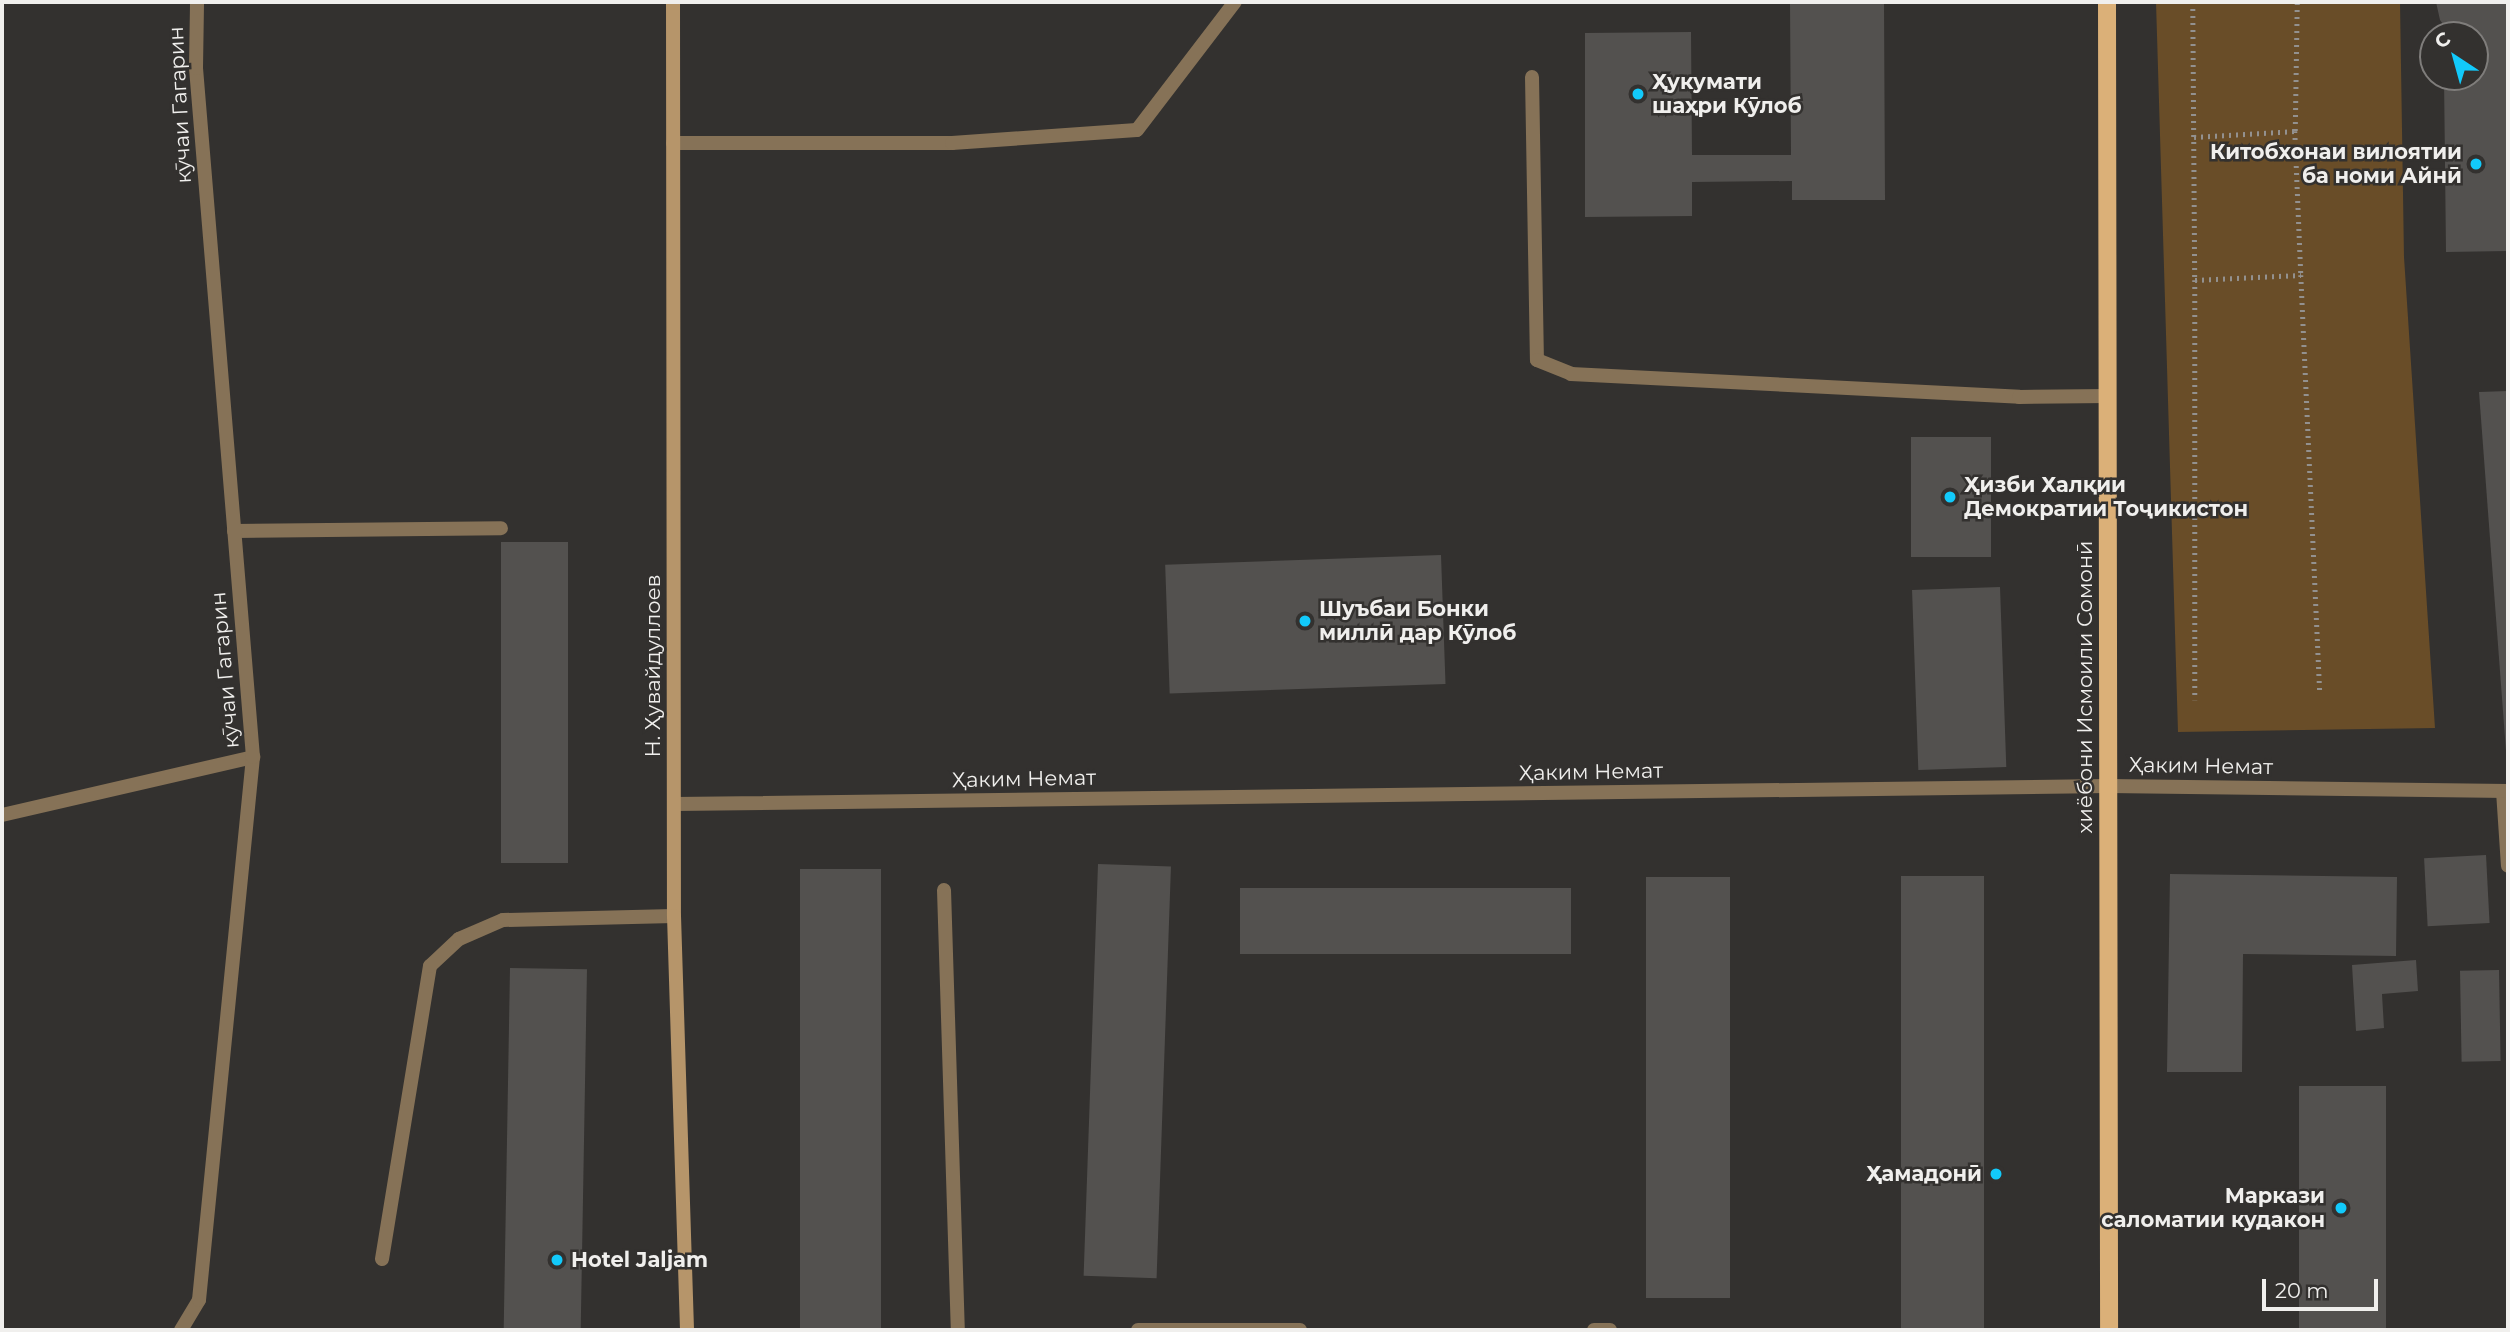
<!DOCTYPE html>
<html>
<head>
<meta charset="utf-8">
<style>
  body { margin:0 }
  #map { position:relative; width:2510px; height:1332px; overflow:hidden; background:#33312f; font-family:Montserrat,sans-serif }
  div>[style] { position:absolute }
  .green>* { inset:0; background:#694d28 }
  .building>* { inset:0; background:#53514f; transform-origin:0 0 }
  .path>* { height:4.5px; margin-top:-2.25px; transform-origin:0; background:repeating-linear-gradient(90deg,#93918f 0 2px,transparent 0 7px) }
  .lane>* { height:14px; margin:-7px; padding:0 7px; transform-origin:7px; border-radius:7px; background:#867257 }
  .street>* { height:14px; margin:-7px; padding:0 7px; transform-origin:7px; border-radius:7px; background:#867257 }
  .secondary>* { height:14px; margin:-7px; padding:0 7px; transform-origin:7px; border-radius:7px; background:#b6956a }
  .primary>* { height:18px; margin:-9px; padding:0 9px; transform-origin:9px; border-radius:9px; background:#dbb078 }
  .dots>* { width:19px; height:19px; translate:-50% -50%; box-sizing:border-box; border:4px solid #33312f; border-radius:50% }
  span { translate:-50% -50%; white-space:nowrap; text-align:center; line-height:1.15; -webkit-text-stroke:5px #33312f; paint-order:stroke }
  .poi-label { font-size:21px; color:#f0efed; font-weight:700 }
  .left { translate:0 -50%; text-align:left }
  .right { translate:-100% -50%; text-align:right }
  .street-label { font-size:21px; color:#f0efed }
  .frame { position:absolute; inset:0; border:4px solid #f0efed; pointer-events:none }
  .north { position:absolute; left:2419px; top:21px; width:70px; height:70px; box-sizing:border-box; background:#33312f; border:2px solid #7f7d7b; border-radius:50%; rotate:324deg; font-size:19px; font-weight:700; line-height:28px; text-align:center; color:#f0efed }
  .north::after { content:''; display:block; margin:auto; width:24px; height:32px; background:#12cafb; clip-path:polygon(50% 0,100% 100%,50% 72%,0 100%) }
  .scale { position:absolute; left:2262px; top:1279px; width:116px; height:32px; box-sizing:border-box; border:4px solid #f0efed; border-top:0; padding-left:9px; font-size:21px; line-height:24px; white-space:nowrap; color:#f0efed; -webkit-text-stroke:5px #33312f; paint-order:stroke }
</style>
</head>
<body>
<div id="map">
  <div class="green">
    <i style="clip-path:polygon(2156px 2px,2400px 2px,2404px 257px,2435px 728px,2178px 732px)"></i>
  </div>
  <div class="building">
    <i style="clip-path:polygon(1790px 2px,1884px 2px,1885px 200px,1792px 200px,1792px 181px,1692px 182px,1692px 216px,1585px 217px,1585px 33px,1691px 32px,1692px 155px,1791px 155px)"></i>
    <i style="clip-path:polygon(2436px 2px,2508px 2px,2508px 251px,2446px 252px,2444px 77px,2475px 77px,2475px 35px,2451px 35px,2440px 20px)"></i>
    <i style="clip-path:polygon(2508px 391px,2508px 751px,2506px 751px,2479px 392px)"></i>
    <i style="left:1911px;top:437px;width:80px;height:120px"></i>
    <i style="left:568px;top:542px;width:321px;height:67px;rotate:90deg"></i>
    <i style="left:1441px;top:555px;width:129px;height:276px;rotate:88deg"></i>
    <i style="left:2000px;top:587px;width:180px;height:88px;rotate:88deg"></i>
    <i style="left:2486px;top:855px;width:68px;height:62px;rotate:87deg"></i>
    <i style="left:1098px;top:864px;width:73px;height:412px;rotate:2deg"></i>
    <i style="left:800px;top:869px;width:81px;height:459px"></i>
    <i style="clip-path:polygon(2170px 874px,2397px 877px,2396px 956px,2243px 954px,2242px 1072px,2167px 1072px)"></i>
    <i style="left:1901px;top:876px;width:83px;height:454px"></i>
    <i style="left:1646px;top:877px;width:84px;height:421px"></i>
    <i style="left:1240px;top:888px;width:331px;height:66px"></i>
    <i style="clip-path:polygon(2416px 960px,2418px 991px,2382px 994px,2384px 1028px,2356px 1031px,2352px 965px)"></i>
    <i style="left:510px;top:968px;width:77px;height:362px;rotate:1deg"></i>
    <i style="left:2499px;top:970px;width:91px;height:39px;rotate:89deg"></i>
    <i style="left:2299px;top:1086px;width:87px;height:244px"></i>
  </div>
  <div class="path">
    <i style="left:2193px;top:2px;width:278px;rotate:89.6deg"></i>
    <i style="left:2195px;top:280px;width:106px;rotate:-2.7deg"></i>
    <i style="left:2301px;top:275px;width:419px;rotate:87.4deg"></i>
    <i style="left:2295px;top:131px;width:129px;rotate:-89.1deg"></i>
    <i style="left:2194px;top:137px;width:101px;rotate:-3.4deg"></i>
    <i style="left:2295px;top:131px;width:144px;rotate:87.6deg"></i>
    <i style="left:2195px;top:280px;width:420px;rotate:90deg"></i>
  </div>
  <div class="lane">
    <i style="left:1532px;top:77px;width:283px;rotate:89deg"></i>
    <i style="left:1537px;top:360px;width:37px;rotate:22deg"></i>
    <i style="left:1571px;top:374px;width:449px;rotate:2.9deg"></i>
    <i style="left:2019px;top:397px;width:89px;rotate:-0.6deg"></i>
    <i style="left:382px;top:1259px;width:297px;rotate:-80.7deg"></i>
    <i style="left:430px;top:966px;width:40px;rotate:-43deg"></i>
    <i style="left:459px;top:939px;width:48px;rotate:-23.4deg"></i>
    <i style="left:503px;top:920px;width:171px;rotate:-1.3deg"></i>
  </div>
  <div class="street">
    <i style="left:673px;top:143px;width:279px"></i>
    <i style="left:952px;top:143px;width:185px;rotate:-4deg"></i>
    <i style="left:1137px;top:130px;width:161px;rotate:-52.6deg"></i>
    <i style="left:234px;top:531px;width:267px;rotate:-0.6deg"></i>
    <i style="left:2503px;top:791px;width:75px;rotate:86.2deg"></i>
    <i style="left:675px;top:804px;width:1433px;rotate:-0.72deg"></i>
    <i style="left:2108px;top:786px;width:400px;rotate:0.7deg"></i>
    <i style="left:2px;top:815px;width:258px;rotate:-13deg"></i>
    <i style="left:944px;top:890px;width:440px;rotate:88.2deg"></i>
    <i style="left:181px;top:1330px;width:35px;rotate:-59deg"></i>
    <i style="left:199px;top:1300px;width:546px;rotate:-84.32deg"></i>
    <i style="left:253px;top:757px;width:691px;rotate:-94.73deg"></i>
    <i style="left:196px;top:68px;width:66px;rotate:-89.1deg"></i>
    <i style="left:1138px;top:1330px;width:162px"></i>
    <i style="left:1594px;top:1330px;width:16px"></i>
  </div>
  <div class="secondary">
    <i style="left:673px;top:2px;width:914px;rotate:89.94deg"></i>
    <i style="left:674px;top:916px;width:414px;rotate:88.2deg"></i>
  </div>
  <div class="primary">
    <i style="left:2107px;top:2px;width:1328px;rotate:89.91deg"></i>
  </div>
  <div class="dots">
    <i style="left:1638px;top:94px;background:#12cafb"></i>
    <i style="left:2476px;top:164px;background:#12cafb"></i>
    <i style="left:1950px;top:497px;background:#12cafb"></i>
    <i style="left:1305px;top:621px;background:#12cafb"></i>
    <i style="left:1996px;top:1174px;background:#12cafb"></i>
    <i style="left:2341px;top:1208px;background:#12cafb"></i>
    <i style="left:557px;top:1260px;background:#12cafb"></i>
  </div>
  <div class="poi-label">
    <span class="left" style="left:1652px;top:94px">Ҳукумати<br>шаҳри Кӯлоб</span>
    <span class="right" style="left:2462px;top:164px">Китобхонаи вилоятии<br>ба номи Айнӣ</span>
    <span class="left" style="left:1964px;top:497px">Ҳизби Халқии<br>Демократии Тоҷикистон</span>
    <span class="left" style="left:1319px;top:621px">Шуъбаи Бонки<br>миллӣ дар Кӯлоб</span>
    <span class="right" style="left:1982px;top:1174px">Ҳамадонӣ</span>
    <span class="right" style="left:2325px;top:1208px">Маркази<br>саломатии кудакон</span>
    <span class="left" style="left:571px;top:1260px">Hotel Jaljam</span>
  </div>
  <div class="street-label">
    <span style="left:180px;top:105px;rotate:-93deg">кӯчаи Гагарин</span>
    <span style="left:653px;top:666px;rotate:-90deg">Н. Ҳувайдуллоев</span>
    <span style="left:225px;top:670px;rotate:-95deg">кӯчаи Гагарин</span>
    <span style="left:2085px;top:687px;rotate:-90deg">хиёбони Исмоили Сомонӣ</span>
    <span style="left:2201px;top:766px;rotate:1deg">Ҳаким Немат</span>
    <span style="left:1591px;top:772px;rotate:-1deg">Ҳаким Немат</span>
    <span style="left:1024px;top:779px;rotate:-1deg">Ҳаким Немат</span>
  </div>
  <div class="frame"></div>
  <div class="north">С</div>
  <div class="scale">20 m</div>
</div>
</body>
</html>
